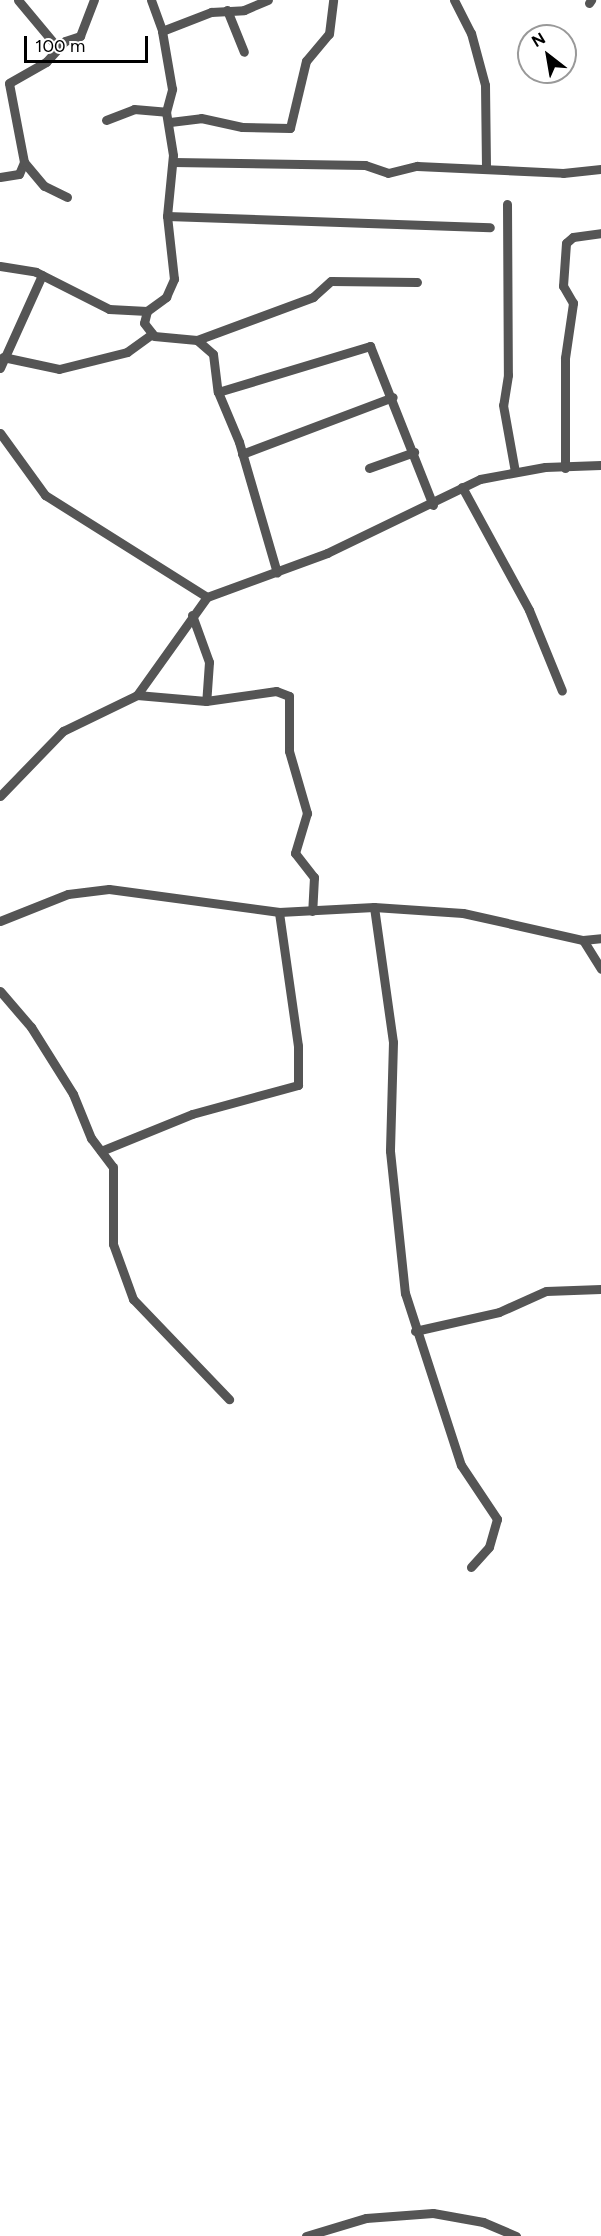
<!DOCTYPE html>
<html>
<head>
<meta charset="utf-8">
<style>
  body { margin:0 }
  #map { position:relative; width:601px; height:2236px; overflow:hidden; background:#fff; font-family:Figtree,sans-serif }
  div>[style] { position:absolute }
  .street>* { height:9px; margin:-4.5px; padding:0 4.5px; transform-origin:4.5px; border-radius:4.5px; background:#555 }
  span { translate:-50% -50%; white-space:nowrap; text-align:center; line-height:1.15; -webkit-text-stroke:5px #fff; paint-order:stroke }
  .north { position:absolute; left:517px; top:24px; width:60px; height:60px; box-sizing:border-box; background:#fff; border:2px solid #999; border-radius:50%; rotate:329deg; font-size:16px; font-weight:700; line-height:24px; text-align:center; color:#000 }
  .north::after { content:''; display:block; margin:auto; width:21px; height:27px; background:#000; clip-path:polygon(50% 0,100% 100%,50% 72%,0 100%) }
  .scale { position:absolute; left:24px; top:36px; width:124px; height:27px; box-sizing:border-box; border:3px solid #000; border-top:0; padding-left:8px; font-size:18px; line-height:21px; white-space:nowrap; color:#000; -webkit-text-stroke:4px #fff; paint-order:stroke }
</style>
</head>
<body>
<div id="map">
  <div class="street">
    <i style="left:18px;top:0;width:62px;rotate:50.2deg"></i>
    <i style="left:151px;top:0;width:33px;rotate:70deg"></i>
    <i style="left:454px;top:0;width:37px;rotate:63deg"></i>
    <i style="left:471px;top:33px;width:54px;rotate:74.9deg"></i>
    <i style="left:485px;top:85px;width:83px;rotate:89.3deg"></i>
    <i style="left:589px;top:3px;width:4px;rotate:-56deg"></i>
    <i style="left:227px;top:10px;width:45px;rotate:68deg"></i>
    <i style="left:106px;top:120px;width:30px;rotate:-21deg"></i>
    <i style="left:134px;top:109px;width:32px;rotate:5deg"></i>
    <i style="left:170px;top:122px;width:31px;rotate:-7deg"></i>
    <i style="left:201px;top:118px;width:42px;rotate:12.4deg"></i>
    <i style="left:242px;top:127px;width:48px;rotate:1.2deg"></i>
    <i style="left:290px;top:128px;width:69px;rotate:-76.6deg"></i>
    <i style="left:306px;top:61px;width:35px;rotate:-50deg"></i>
    <i style="left:329px;top:34px;width:34px;rotate:-83deg"></i>
    <i style="left:173px;top:162px;width:192px;rotate:0.9deg"></i>
    <i style="left:365px;top:165px;width:24px;rotate:19deg"></i>
    <i style="left:388px;top:173px;width:30px;rotate:-14deg"></i>
    <i style="left:417px;top:166px;width:146px;rotate:2.7deg"></i>
    <i style="left:563px;top:173px;width:38px;rotate:-6deg"></i>
    <i style="left:0;top:177px;width:19px;rotate:-9deg"></i>
    <i style="left:19px;top:174px;width:13px;rotate:-67deg"></i>
    <i style="left:67px;top:197px;width:25px;rotate:-154deg"></i>
    <i style="left:44px;top:186px;width:31px;rotate:-130deg"></i>
    <i style="left:24px;top:162px;width:80px;rotate:-100.8deg"></i>
    <i style="left:9px;top:83px;width:43px;rotate:-29.6deg"></i>
    <i style="left:46px;top:62px;width:28px;rotate:-48deg"></i>
    <i style="left:65px;top:41px;width:16px;rotate:-18deg"></i>
    <i style="left:80px;top:36px;width:39px;rotate:-69deg"></i>
    <i style="left:507px;top:204px;width:171px;rotate:89.7deg"></i>
    <i style="left:508px;top:375px;width:30px;rotate:99deg"></i>
    <i style="left:503px;top:405px;width:68px;rotate:79.8deg"></i>
    <i style="left:167px;top:216px;width:323px;rotate:2deg"></i>
    <i style="left:0;top:266px;width:36px;rotate:9deg"></i>
    <i style="left:36px;top:272px;width:82px;rotate:26.9deg"></i>
    <i style="left:109px;top:309px;width:38px;rotate:3deg"></i>
    <i style="left:147px;top:311px;width:24px;rotate:-36deg"></i>
    <i style="left:166px;top:297px;width:20px;rotate:-66deg"></i>
    <i style="left:174px;top:279px;width:63px;rotate:-96.3deg"></i>
    <i style="left:167px;top:216px;width:61px;rotate:-84.4deg"></i>
    <i style="left:173px;top:155px;width:44px;rotate:-99.2deg"></i>
    <i style="left:166px;top:112px;width:24px;rotate:-75deg"></i>
    <i style="left:172px;top:89px;width:59px;rotate:-99.8deg"></i>
    <i style="left:162px;top:31px;width:53px;rotate:-21.2deg"></i>
    <i style="left:211px;top:12px;width:33px;rotate:-3deg"></i>
    <i style="left:244px;top:10px;width:26px;rotate:-23deg"></i>
    <i style="left:147px;top:311px;width:12px;rotate:104deg"></i>
    <i style="left:144px;top:323px;width:16px;rotate:52deg"></i>
    <i style="left:154px;top:336px;width:43px;rotate:5.3deg"></i>
    <i style="left:197px;top:340px;width:21px;rotate:41deg"></i>
    <i style="left:213px;top:354px;width:38px;rotate:83deg"></i>
    <i style="left:218px;top:392px;width:54px;rotate:67.2deg"></i>
    <i style="left:239px;top:442px;width:136px;rotate:73.8deg"></i>
    <i style="left:197px;top:340px;width:124px;rotate:-20.3deg"></i>
    <i style="left:313px;top:297px;width:24px;rotate:-42deg"></i>
    <i style="left:331px;top:281px;width:86px;rotate:0.7deg"></i>
    <i style="left:3px;top:357px;width:57px;rotate:12.1deg"></i>
    <i style="left:59px;top:369px;width:70px;rotate:-14deg"></i>
    <i style="left:127px;top:352px;width:31px;rotate:-36deg"></i>
    <i style="left:0;top:368px;width:102px;rotate:-65.7deg"></i>
    <i style="left:218px;top:392px;width:159px;rotate:-16.8deg"></i>
    <i style="left:370px;top:346px;width:171px;rotate:68.4deg"></i>
    <i style="left:0;top:433px;width:77px;rotate:54deg"></i>
    <i style="left:45px;top:495px;width:191px;rotate:32.2deg"></i>
    <i style="left:242px;top:454px;width:161px;rotate:-20.7deg"></i>
    <i style="left:369px;top:468px;width:48px;rotate:-19.6deg"></i>
    <i style="left:565px;top:468px;width:110px;rotate:-90deg"></i>
    <i style="left:565px;top:358px;width:56px;rotate:-81.7deg"></i>
    <i style="left:573px;top:303px;width:20px;rotate:-120deg"></i>
    <i style="left:563px;top:286px;width:43px;rotate:-86deg"></i>
    <i style="left:566px;top:243px;width:9px;rotate:-41deg"></i>
    <i style="left:573px;top:237px;width:28px;rotate:-8deg"></i>
    <i style="left:462px;top:487px;width:140px;rotate:61.4deg"></i>
    <i style="left:529px;top:610px;width:87px;rotate:67.8deg"></i>
    <i style="left:192px;top:615px;width:50px;rotate:70.1deg"></i>
    <i style="left:209px;top:662px;width:39px;rotate:94deg"></i>
    <i style="left:206px;top:701px;width:71px;rotate:-8.1deg"></i>
    <i style="left:276px;top:691px;width:14px;rotate:21deg"></i>
    <i style="left:289px;top:696px;width:55px;rotate:90deg"></i>
    <i style="left:289px;top:751px;width:65px;rotate:73.8deg"></i>
    <i style="left:307px;top:813px;width:42px;rotate:106.7deg"></i>
    <i style="left:295px;top:853px;width:31px;rotate:52deg"></i>
    <i style="left:314px;top:877px;width:34px;rotate:93deg"></i>
    <i style="left:137px;top:695px;width:69px;rotate:5deg"></i>
    <i style="left:0;top:796px;width:91px;rotate:-45.9deg"></i>
    <i style="left:63px;top:731px;width:82px;rotate:-25.9deg"></i>
    <i style="left:137px;top:695px;width:120px;rotate:-54.5deg"></i>
    <i style="left:207px;top:597px;width:128px;rotate:-20.1deg"></i>
    <i style="left:327px;top:553px;width:170px;rotate:-25.8deg"></i>
    <i style="left:480px;top:479px;width:66px;rotate:-10.5deg"></i>
    <i style="left:545px;top:467px;width:56px;rotate:-2deg"></i>
    <i style="left:374px;top:907px;width:136px;rotate:82deg"></i>
    <i style="left:393px;top:1042px;width:109px;rotate:91.6deg"></i>
    <i style="left:390px;top:1151px;width:143px;rotate:84deg"></i>
    <i style="left:405px;top:1293px;width:181px;rotate:72deg"></i>
    <i style="left:461px;top:1465px;width:65px;rotate:56.3deg"></i>
    <i style="left:497px;top:1519px;width:29px;rotate:106deg"></i>
    <i style="left:489px;top:1547px;width:27px;rotate:132deg"></i>
    <i style="left:0;top:921px;width:73px;rotate:-21.7deg"></i>
    <i style="left:68px;top:894px;width:41px;rotate:-7deg"></i>
    <i style="left:109px;top:889px;width:172px;rotate:7.7deg"></i>
    <i style="left:279px;top:912px;width:95px;rotate:-3deg"></i>
    <i style="left:374px;top:907px;width:89px;rotate:3.9deg"></i>
    <i style="left:463px;top:913px;width:123px;rotate:12.7deg"></i>
    <i style="left:583px;top:940px;width:18px;rotate:-6deg"></i>
    <i style="left:583px;top:940px;width:34px;rotate:58deg"></i>
    <i style="left:0;top:991px;width:48px;rotate:49.3deg"></i>
    <i style="left:31px;top:1027px;width:79px;rotate:57.9deg"></i>
    <i style="left:73px;top:1094px;width:48px;rotate:67.8deg"></i>
    <i style="left:91px;top:1138px;width:36px;rotate:53deg"></i>
    <i style="left:113px;top:1167px;width:77px;rotate:90deg"></i>
    <i style="left:113px;top:1244px;width:59px;rotate:70deg"></i>
    <i style="left:133px;top:1299px;width:139px;rotate:46.2deg"></i>
    <i style="left:101px;top:1151px;width:98px;rotate:-22.1deg"></i>
    <i style="left:192px;top:1114px;width:110px;rotate:-15.3deg"></i>
    <i style="left:298px;top:1085px;width:39px;rotate:-90deg"></i>
    <i style="left:298px;top:1046px;width:135px;rotate:-98.1deg"></i>
    <i style="left:415px;top:1331px;width:86px;rotate:-12.7deg"></i>
    <i style="left:499px;top:1312px;width:51px;rotate:-24.1deg"></i>
    <i style="left:546px;top:1291px;width:55px;rotate:-2.1deg"></i>
    <i style="left:306px;top:2236px;width:63px;rotate:-16.7deg"></i>
    <i style="left:366px;top:2218px;width:67px;rotate:-4.3deg"></i>
    <i style="left:433px;top:2213px;width:51px;rotate:10.2deg"></i>
    <i style="left:483px;top:2222px;width:36px;rotate:23deg"></i>
  </div>
  <div class="north">N</div>
  <div class="scale">100 m</div>
</div>
</body>
</html>
